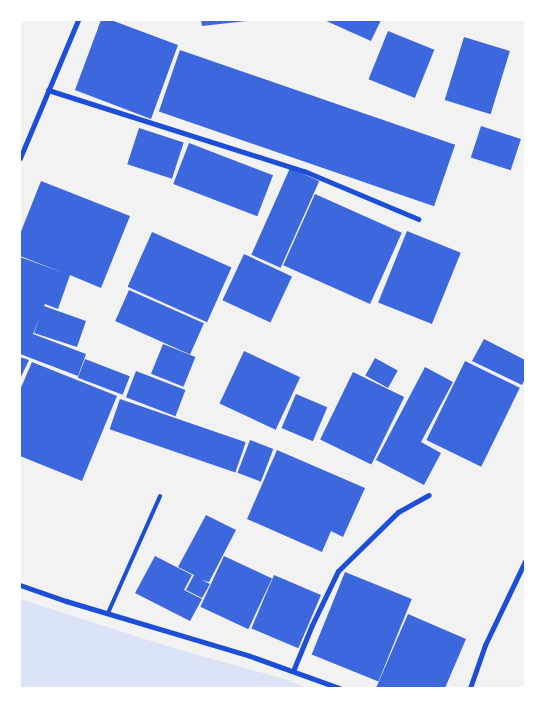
<!DOCTYPE html>
<html>
<head>
<meta charset="utf-8">
<style>
  body { margin:0 }
  #map { position:relative; width:545px; height:708px; overflow:hidden; background:#f2f2f2; font-family:Poppins,sans-serif }
  div>[style] { position:absolute }
  .green>* { inset:0; background:#dbe4f7 }
  .building>* { inset:0; background:#3d67dc; transform-origin:0 0 }
  .service>* { height:4px; margin:-2px; padding:0 2px; transform-origin:2px; border-radius:2px; background:#1d4ed8 }
  .minor>* { height:5px; margin:-2.5px; padding:0 2.5px; transform-origin:2.5px; border-radius:2.5px; background:#1d4ed8 }
  span { translate:-50% -50%; white-space:nowrap; text-align:center; line-height:1.15; -webkit-text-stroke:4.5px #fff; paint-order:stroke }
  .frame { position:absolute; inset:0; border:21px solid #fff; pointer-events:none }
</style>
</head>
<body>
<div id="map">
  <div class="green">
    <i style="clip-path:polygon(20px 599px,173px 648px,288px 680px,306px 688px,20px 688px)"></i>
  </div>
  <div class="building">
    <i style="clip-path:polygon(101px 20px,111px 20px,178px 45px,151px 119px,75px 90px)"></i>
    <i style="clip-path:polygon(201px 20px,247px 20px,247px 21px,202px 26px)"></i>
    <i style="clip-path:polygon(324px 20px,381px 20px,371px 41px)"></i>
    <i style="left:388px;top:31px;width:50px;height:52px;rotate:22deg"></i>
    <i style="left:464px;top:37px;width:48px;height:66px;rotate:17deg"></i>
    <i style="left:180px;top:50px;width:291px;height:65px;rotate:19deg"></i>
    <i style="left:481px;top:126px;width:42px;height:33px;rotate:18deg"></i>
    <i style="left:139px;top:128px;width:47px;height:38px;rotate:18deg"></i>
    <i style="left:189px;top:143px;width:90px;height:44px;rotate:21deg"></i>
    <i style="left:290px;top:168px;width:32px;height:95px;rotate:24deg"></i>
    <i style="clip-path:polygon(41px 181px,130px 216px,101px 288px,70px 275px,58px 309px,45px 304px,44px 306px,86px 321px,77px 347px,34px 333px,40px 317px,33px 334px,86px 354px,78px 376px,20px 354px,20px 257px,64px 273px,20px 256px,20px 234px)"></i>
    <i style="left:315px;top:194px;width:95px;height:78px;rotate:24deg"></i>
    <i style="left:407px;top:231px;width:58px;height:77px;rotate:22deg"></i>
    <i style="left:152px;top:232px;width:87px;height:60px;rotate:24deg"></i>
    <i style="left:244px;top:254px;width:53px;height:51px;rotate:25deg"></i>
    <i style="left:129px;top:290px;width:82px;height:34px;rotate:24deg"></i>
    <i style="clip-path:polygon(484px 339px,525px 360px,525px 379px,522px 385px,472px 361px)"></i>
    <i style="left:163px;top:344px;width:35px;height:32px;rotate:22deg"></i>
    <i style="left:244px;top:351px;width:62px;height:58px;rotate:25deg"></i>
    <i style="clip-path:polygon(20px 357px,29px 360px,20px 379px)"></i>
    <i style="left:375px;top:358px;width:26px;height:20px;rotate:29deg"></i>
    <i style="left:85px;top:359px;width:48px;height:20px;rotate:21deg"></i>
    <i style="left:465px;top:361px;width:61px;height:88px;rotate:26deg"></i>
    <i style="clip-path:polygon(32px 362px,117px 396px,82px 481px,20px 456px,20px 390px)"></i>
    <i style="clip-path:polygon(425px 367px,453px 382px,421px 442px,441px 453px,424px 485px,376px 460px)"></i>
    <i style="left:136px;top:371px;width:53px;height:28px;rotate:21deg"></i>
    <i style="left:353px;top:372px;width:57px;height:75px;rotate:26deg"></i>
    <i style="left:296px;top:394px;width:34px;height:37px;rotate:23deg"></i>
    <i style="left:120px;top:399px;width:133px;height:32px;rotate:19deg"></i>
    <i style="left:250px;top:440px;width:25px;height:35px;rotate:21deg"></i>
    <i style="clip-path:polygon(277px 450px,365px 488px,343px 537px,331px 531px,322px 552px,247px 519px)"></i>
    <i style="clip-path:polygon(206px 515px,236px 530px,209px 582px,202px 580px,210px 584px,202px 598px,186px 590px,194px 575px,178px 567px)"></i>
    <i style="clip-path:polygon(155px 556px,192px 575px,184px 590px,202px 599px,190px 621px,135px 593px)"></i>
    <i style="left:224px;top:556px;width:53px;height:56px;rotate:25deg"></i>
    <i style="left:345px;top:572px;width:72px;height:89px;rotate:22deg"></i>
    <i style="left:274px;top:575px;width:51px;height:58px;rotate:23deg"></i>
    <i style="clip-path:polygon(408px 614px,466px 639px,445px 688px,376px 688px)"></i>
  </div>
  <div class="service">
    <i style="left:108px;top:613px;width:128px;rotate:-66deg"></i>
  </div>
  <div class="minor">
    <i style="left:48px;top:90px;width:269px;rotate:17.6deg"></i>
    <i style="left:304px;top:171px;width:124px;rotate:22.8deg"></i>
    <i style="left:20px;top:158px;width:150px;rotate:-67.2deg"></i>
    <i style="left:20px;top:585px;width:49px;rotate:19.2deg"></i>
    <i style="left:66px;top:601px;width:192px;rotate:16.6deg"></i>
    <i style="left:250px;top:656px;width:95px;rotate:19.8deg"></i>
    <i style="left:293px;top:671px;width:50px;rotate:-67.6deg"></i>
    <i style="left:312px;top:625px;width:60px;rotate:-64.3deg"></i>
    <i style="left:338px;top:571px;width:84px;rotate:-44.5deg"></i>
    <i style="left:398px;top:512px;width:35px;rotate:-29deg"></i>
    <i style="left:470px;top:688px;width:46px;rotate:-70.8deg"></i>
    <i style="left:485px;top:645px;width:93px;rotate:-64.5deg"></i>
  </div>
  <div class="frame"></div>
</div>
</body>
</html>
